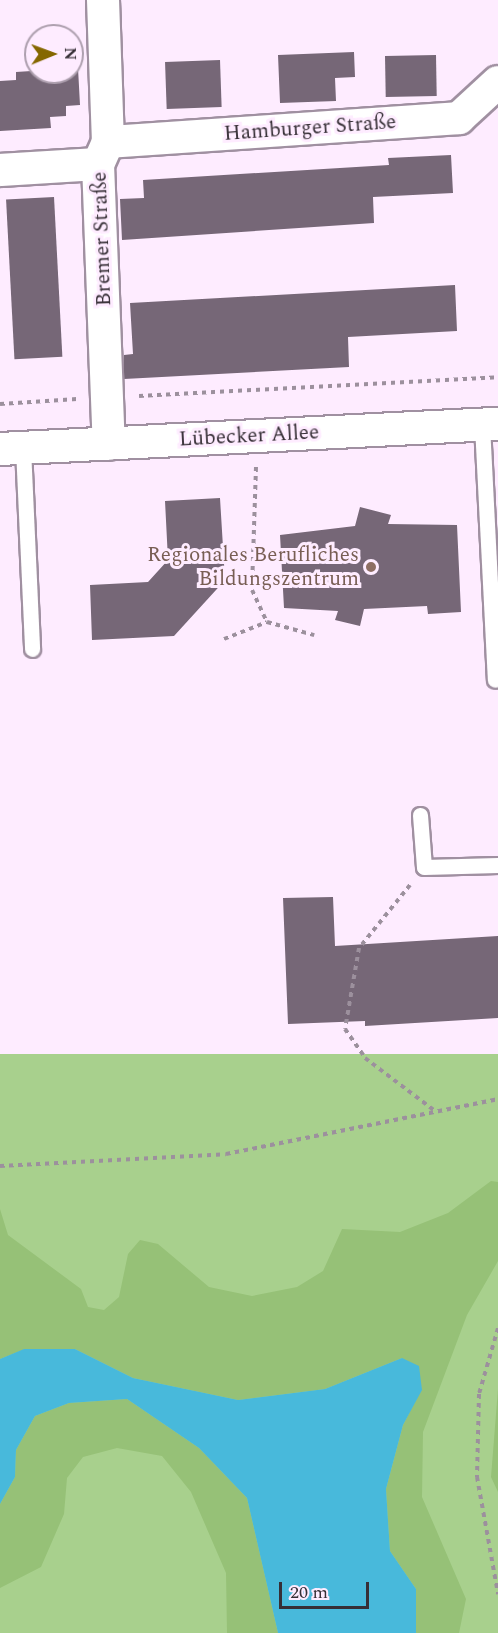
<!DOCTYPE html>
<html>
<head>
<meta charset="utf-8">
<style>
  body { margin:0 }
  #map { position:relative; width:498px; height:1633px; overflow:hidden; background:#feecff; font-family:Spectral,serif }
  div>[style] { position:absolute }
  .green>* { inset:0; background:#a8d08d; transform-origin:0 0 }
  .forest>* { inset:0; background:#96c177 }
  .water>* { inset:0; background:#48b9db }
  .building>* { inset:0; background:#766777; transform-origin:0 0 }
  .path>* { height:4px; margin-top:-2px; transform-origin:0; background:repeating-linear-gradient(90deg,#9c909d 0 4.5px,transparent 0 9px) }
  .roads { filter:drop-shadow(2px 0 #a090a1) drop-shadow(-2px 0 #a090a1) drop-shadow(0 2px #a090a1) drop-shadow(0 -2px #a090a1) }
  .lane>* { height:15px; margin:-7.5px; padding:0 7.5px; transform-origin:7.5px; border-radius:7.5px; background:#fff }
  .street>* { height:32px; margin:-16px; padding:0 16px; transform-origin:16px; border-radius:16px; background:#fff }
  .dots>* { width:16px; height:16px; translate:-50% -50%; box-sizing:border-box; border:3px solid #feecff; border-radius:50% }
  span { translate:-50% -50%; white-space:nowrap; text-align:center; line-height:1.15; -webkit-text-stroke:6px #feecff; paint-order:stroke }
  .street-label { font-size:21px; color:#362f36 }
  .education-label { font-size:21px; color:#785e54 }
  .right { translate:-100% -50%; text-align:right }
  .north { position:absolute; left:24px; top:24px; width:60px; height:60px; box-sizing:border-box; background:#feecff; border:2px solid #aea0af; border-radius:50%; rotate:89deg; font-size:16px; font-weight:700; line-height:24px; text-align:center; color:#362f36 }
  .north::after { content:''; display:block; margin:auto; width:21px; height:27px; background:#856700; clip-path:polygon(50% 0,100% 100%,50% 72%,0 100%) }
  .scale { position:absolute; left:279px; top:1582px; width:90px; height:27px; box-sizing:border-box; border:3px solid #362f36; border-top:0; padding-left:8px; font-size:18px; line-height:21px; white-space:nowrap; color:#362f36; -webkit-text-stroke:4px #feecff; paint-order:stroke }
</style>
</head>
<body>
<div id="map">
  <div class="green">
    <i style="left:498px;top:1054px;width:579px;height:499px;rotate:90deg"></i>
  </div>
  <div class="forest">
    <i style="clip-path:polygon(491px 1181px,498px 1182px,498px 1261px,467px 1315px,423px 1432px,422px 1497px,466px 1599px,459px 1633px,416px 1633px,416px 1589px,390px 1551px,386px 1489px,403px 1425px,421px 1390px,402px 1358px,325px 1389px,238px 1400px,133px 1378px,75px 1349px,25px 1349px,0 1359px,0 1209px,8px 1235px,81px 1289px,88px 1307px,104px 1310px,119px 1297px,128px 1254px,140px 1240px,158px 1244px,209px 1287px,252px 1296px,297px 1287px,323px 1271px,342px 1229px,400px 1232px,448px 1213px)"></i>
    <i style="clip-path:polygon(498px 1389px,498px 1492px,491px 1477px)"></i>
    <i style="clip-path:polygon(127px 1399px,199px 1448px,247px 1498px,278px 1633px,227px 1633px,226px 1573px,191px 1492px,162px 1456px,117px 1448px,83px 1457px,67px 1478px,64px 1514px,41px 1567px,0 1588px,0 1504px,15px 1477px,16px 1450px,35px 1416px,69px 1403px)"></i>
  </div>
  <div class="water">
    <i style="clip-path:polygon(24px 1349px,75px 1349px,133px 1378px,238px 1400px,325px 1389px,402px 1358px,419px 1366px,422px 1390px,403px 1425px,386px 1489px,390px 1551px,416px 1589px,416px 1633px,278px 1633px,247px 1498px,199px 1448px,127px 1399px,69px 1403px,35px 1416px,16px 1450px,15px 1477px,0 1504px,0 1359px)"></i>
  </div>
  <div class="building">
    <i style="clip-path:polygon(354px 52px,355px 77px,335px 78px,336px 101px,280px 103px,278px 55px)"></i>
    <i style="left:436px;top:55px;width:41px;height:51px;rotate:89deg"></i>
    <i style="left:220px;top:60px;width:47px;height:55px;rotate:88deg"></i>
    <i style="clip-path:polygon(78px 68px,80px 105px,66px 106px,66px 116px,50px 117px,51px 128px,0 131px,0 81px,16px 80px,16px 72px)"></i>
    <i style="clip-path:polygon(451px 155px,453px 193px,373px 197px,374px 223px,122px 240px,120px 199px,144px 198px,143px 180px,389px 165px,388px 158px)"></i>
    <i style="left:54px;top:197px;width:160px;height:48px;rotate:87deg"></i>
    <i style="clip-path:polygon(455px 285px,457px 331px,348px 337px,349px 367px,124px 379px,124px 355px,133px 354px,130px 303px)"></i>
    <i style="clip-path:polygon(220px 498px,225px 580px,216px 590px,174px 636px,92px 640px,90px 585px,148px 582px,168px 560px,165px 501px)"></i>
    <i style="clip-path:polygon(360px 507px,391px 515px,388px 524px,457px 525px,461px 612px,428px 614px,427px 606px,364px 609px,360px 626px,335px 620px,338px 611px,284px 608px,280px 535px,355px 526px)"></i>
    <i style="clip-path:polygon(333px 897px,335px 946px,498px 936px,498px 1018px,365px 1026px,365px 1021px,288px 1024px,283px 898px)"></i>
  </div>
  <div class="path">
    <i style="left:139px;top:396px;width:360px;rotate:-3deg"></i>
    <i style="left:0;top:404px;width:77px;rotate:-3.7deg"></i>
    <i style="left:256px;top:467px;width:123px;rotate:91.9deg"></i>
    <i style="left:252px;top:590px;width:35px;rotate:65deg"></i>
    <i style="left:267px;top:622px;width:49px;rotate:15.5deg"></i>
    <i style="left:224px;top:639px;width:46px;rotate:-21.6deg"></i>
    <i style="left:410px;top:885px;width:81px;rotate:129deg"></i>
    <i style="left:359px;top:948px;width:82px;rotate:99.8deg"></i>
    <i style="left:345px;top:1029px;width:35px;rotate:55deg"></i>
    <i style="left:365px;top:1058px;width:88px;rotate:37.1deg"></i>
    <i style="left:0;top:1166px;width:226px;rotate:-3deg"></i>
    <i style="left:226px;top:1154px;width:278px;rotate:-11.4deg"></i>
    <i style="left:498px;top:1328px;width:69px;rotate:106.1deg"></i>
    <i style="left:479px;top:1394px;width:83px;rotate:91.4deg"></i>
    <i style="left:477px;top:1477px;width:119px;rotate:79.8deg"></i>
  </div>
  <div class="roads">
    <div class="lane">
      <i style="left:482px;top:425px;width:255px;rotate:87.1deg"></i>
      <i style="left:23px;top:448px;width:201px;rotate:87.4deg"></i>
      <i style="left:420px;top:815px;width:52px;rotate:85.6deg"></i>
      <i style="left:424px;top:867px;width:74px;rotate:-1.5deg"></i>
    </div>
    <div class="street">
      <i style="left:103px;top:0;width:142px;rotate:88deg"></i>
      <i style="left:108px;top:142px;width:24px;rotate:114deg"></i>
      <i style="left:98px;top:164px;width:280px;rotate:87.8deg"></i>
      <i style="left:108px;top:142px;width:352px;rotate:-3.9deg"></i>
      <i style="left:459px;top:118px;width:53px;rotate:-42.7deg"></i>
      <i style="left:0;top:170px;width:98px;rotate:-3.5deg"></i>
      <i style="left:0;top:449px;width:499px;rotate:-2.9deg"></i>
    </div>
  </div>
  <div class="dots">
    <i style="left:371px;top:567px;background:#8d6e63"></i>
  </div>
  <div class="street-label">
    <span style="left:310px;top:128px;rotate:-4deg">Hamburger Straße</span>
    <span style="left:102px;top:239px;rotate:-92deg">Bremer Straße</span>
    <span style="left:249px;top:436px;rotate:-3deg">Lübecker Allee</span>
  </div>
  <div class="education-label">
    <span class="right" style="left:359px;top:567px">Regionales Berufliches<br>Bildungszentrum</span>
  </div>
  <div class="north">N</div>
  <div class="scale">20 m</div>
</div>
</body>
</html>
